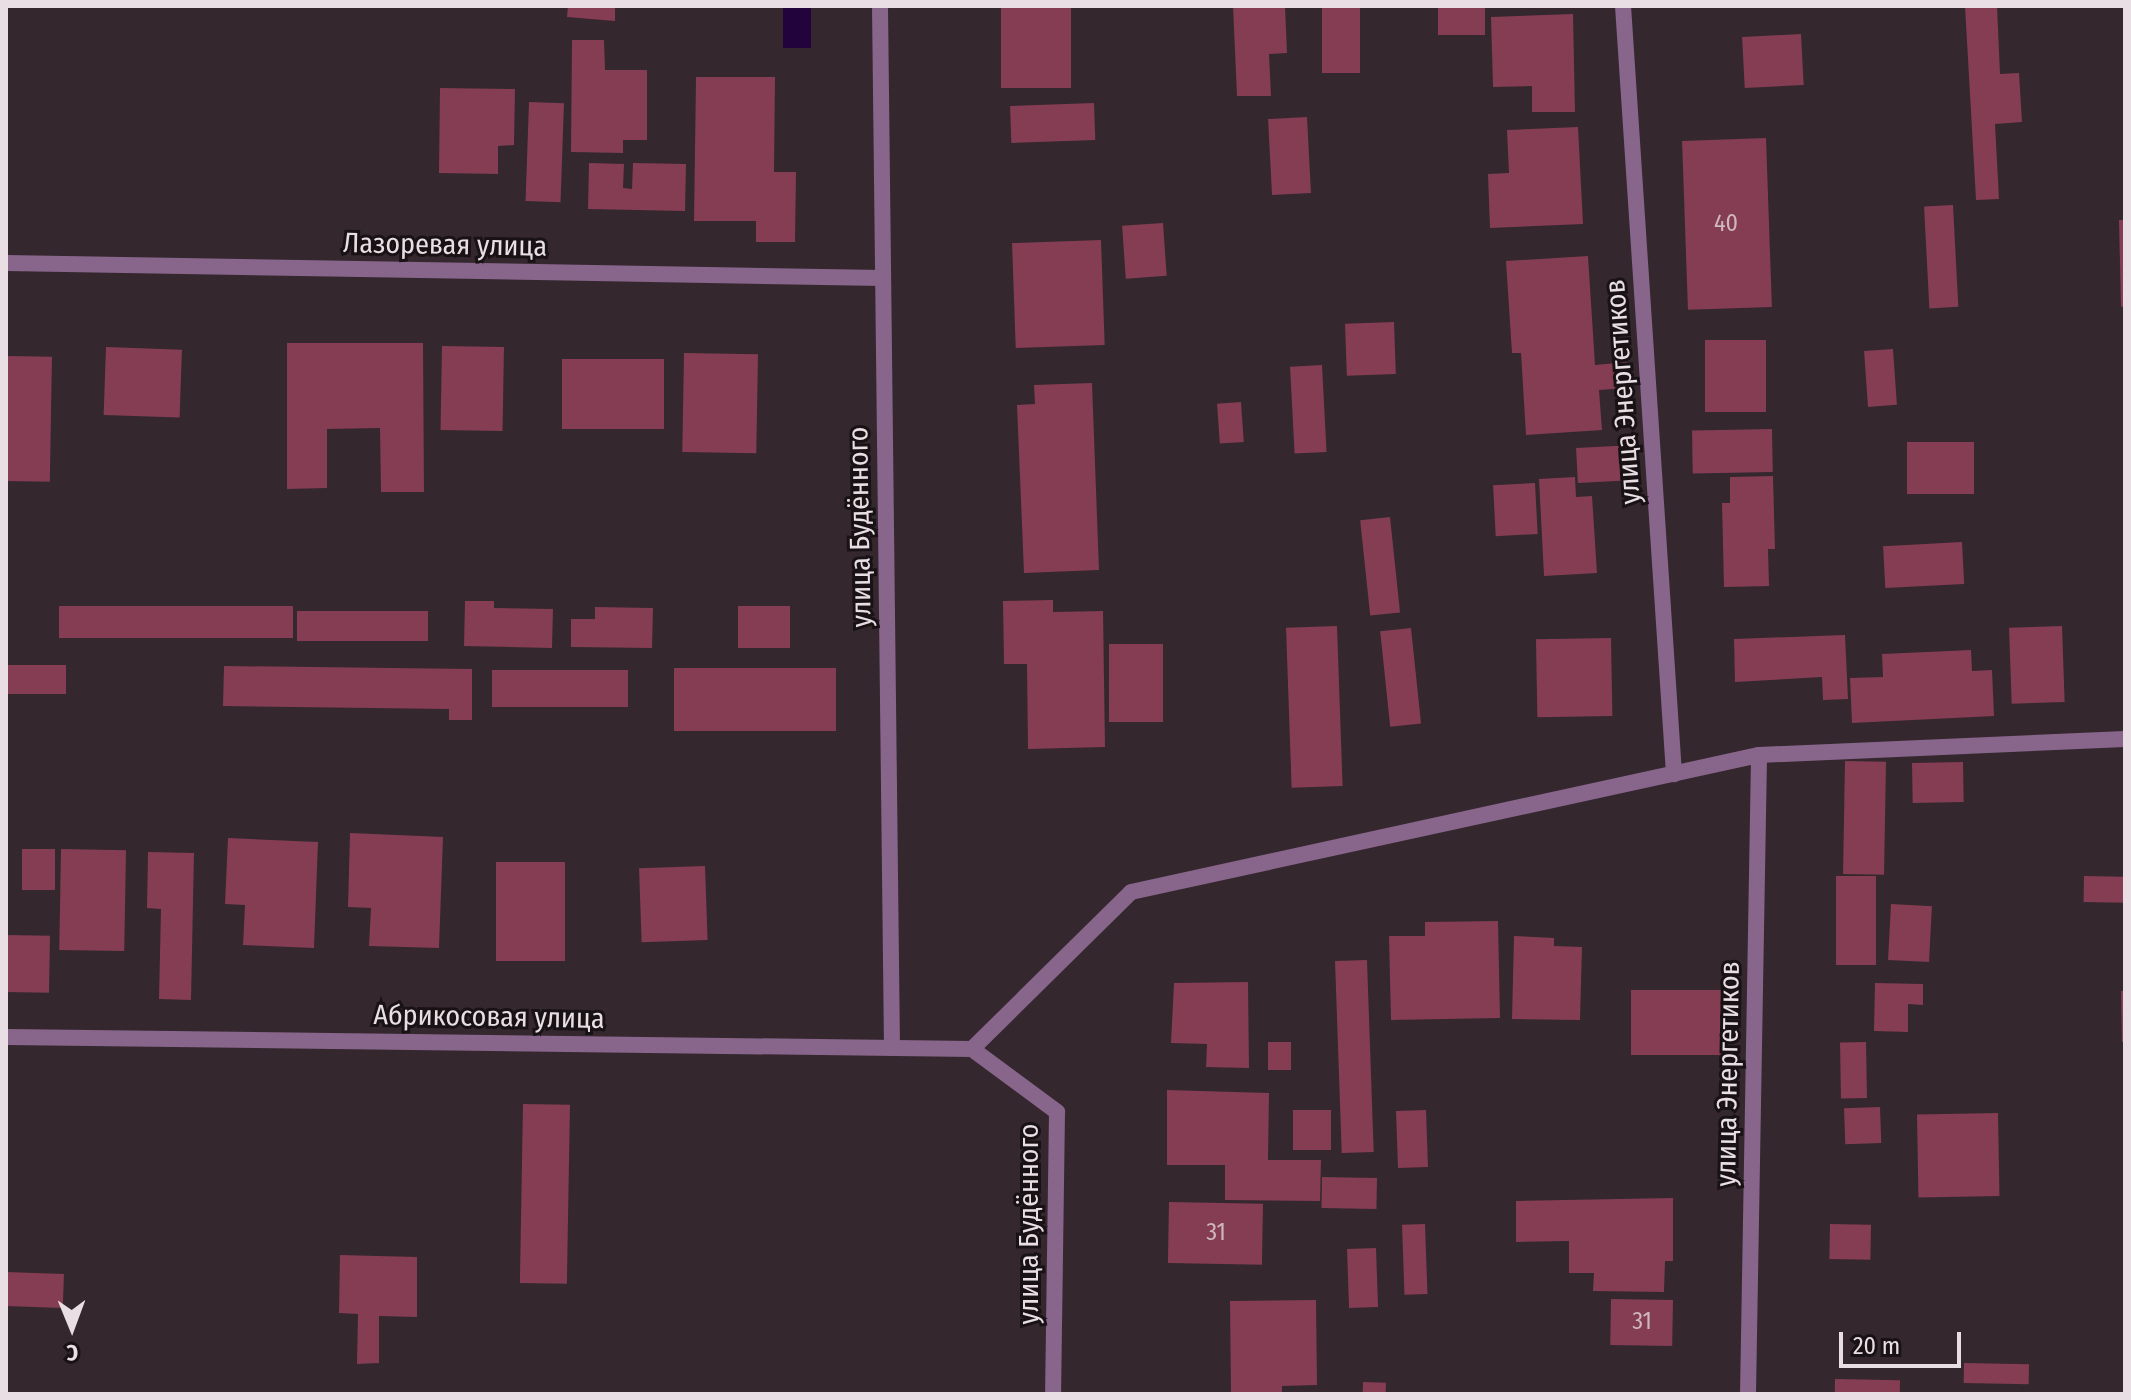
<!DOCTYPE html>
<html>
<head>
<meta charset="utf-8">
<style>
  body { margin:0 }
  #map { position:relative; width:2131px; height:1400px; overflow:hidden; background:#34272e; font-family:"Fira Sans Condensed",sans-serif }
  div>[style] { position:absolute }
  .water>* { inset:0; background:#23033c; transform-origin:0 0 }
  .building>* { inset:0; background:#843d53; transform-origin:0 0 }
  .minor>* { height:16px; margin:-8px; padding:0 8px; transform-origin:8px; border-radius:8px; background:#88658b }
  span { translate:-50% -50%; white-space:nowrap; text-align:center; line-height:1.15; -webkit-text-stroke:6px #181215; paint-order:stroke }
  .number-label { font-size:24px; color:#cfb6bf }
  .number-label span { -webkit-text-stroke-width:0 }
  .street-label { font-size:28px; color:#e8dee3 }
  .frame { position:absolute; inset:0; border:8px solid #e8dee3; pointer-events:none }
  .north { position:absolute; left:32px; top:1288px; width:80px; height:80px; -webkit-text-stroke:6px #181215; paint-order:stroke; rotate:179deg; font-size:22px; font-weight:700; line-height:32px; text-align:center; color:#e8dee3 }
  .north::after { content:''; display:block; margin:auto; width:28px; height:36px; background:#e8dee3; clip-path:polygon(50% 0,100% 100%,50% 72%,0 100%) }
  .scale { position:absolute; left:1839px; top:1332px; width:122px; height:36px; box-sizing:border-box; border:4px solid #e8dee3; border-top:0; padding-left:10px; font-size:24px; line-height:28px; white-space:nowrap; color:#e8dee3; -webkit-text-stroke:6px #181215; paint-order:stroke }
</style>
</head>
<body>
<div id="map">
  <div class="water">
    <i style="left:783px;top:6px;width:28px;height:42px"></i>
  </div>
  <div class="building">
    <i style="clip-path:polygon(568px 6px,615px 6px,615px 21px,567px 17px)"></i>
    <i style="left:1001px;top:6px;width:70px;height:82px"></i>
    <i style="clip-path:polygon(1233px 6px,1285px 6px,1287px 53px,1269px 54px,1271px 96px,1237px 96px)"></i>
    <i style="left:1322px;top:6px;width:38px;height:67px"></i>
    <i style="left:1438px;top:6px;width:47px;height:29px"></i>
    <i style="clip-path:polygon(1965px 6px,1997px 6px,2000px 74px,2019px 73px,2022px 122px,1995px 124px,1999px 199px,1976px 200px)"></i>
    <i style="clip-path:polygon(1573px 14px,1575px 112px,1532px 112px,1532px 86px,1493px 87px,1491px 17px)"></i>
    <i style="left:1801px;top:34px;width:51px;height:59px;rotate:87deg"></i>
    <i style="clip-path:polygon(572px 40px,604px 40px,605px 70px,647px 70px,647px 140px,623px 140px,623px 153px,571px 152px)"></i>
    <i style="clip-path:polygon(696px 77px,775px 77px,774px 172px,796px 172px,795px 242px,756px 242px,756px 221px,694px 221px)"></i>
    <i style="clip-path:polygon(440px 88px,515px 89px,514px 145px,498px 146px,498px 174px,439px 173px)"></i>
    <i style="left:529px;top:102px;width:35px;height:99px;rotate:2deg"></i>
    <i style="left:1094px;top:103px;width:37px;height:84px;rotate:88deg"></i>
    <i style="left:1307px;top:117px;width:76px;height:39px;rotate:87deg"></i>
    <i style="clip-path:polygon(1578px 127px,1583px 224px,1490px 228px,1488px 174px,1509px 173px,1507px 130px)"></i>
    <i style="left:1766px;top:138px;width:169px;height:84px;rotate:88deg"></i>
    <i style="clip-path:polygon(589px 163px,624px 164px,623px 188px,632px 189px,633px 163px,686px 164px,685px 211px,588px 209px)"></i>
    <i style="left:1953px;top:205px;width:102px;height:29px;rotate:87deg"></i>
    <i style="clip-path:polygon(2119px 220px,2125px 220px,2125px 306px,2121px 307px)"></i>
    <i style="left:1163px;top:223px;width:53px;height:41px;rotate:86deg"></i>
    <i style="left:1101px;top:240px;width:105px;height:89px;rotate:88deg"></i>
    <i style="clip-path:polygon(1588px 256px,1595px 365px,1627px 362px,1628px 388px,1599px 390px,1602px 430px,1526px 435px,1521px 353px,1512px 353px,1506px 261px)"></i>
    <i style="left:1394px;top:322px;width:52px;height:49px;rotate:88deg"></i>
    <i style="left:1705px;top:340px;width:61px;height:72px"></i>
    <i style="clip-path:polygon(287px 343px,423px 343px,424px 492px,381px 492px,380px 428px,327px 429px,327px 488px,287px 489px)"></i>
    <i style="left:442px;top:346px;width:62px;height:84px;rotate:1deg"></i>
    <i style="left:106px;top:347px;width:76px;height:68px;rotate:2deg"></i>
    <i style="left:1893px;top:349px;width:56px;height:29px;rotate:86deg"></i>
    <i style="left:684px;top:353px;width:74px;height:99px;rotate:1deg"></i>
    <i style="left:6px;top:356px;width:46px;height:125px;rotate:1deg"></i>
    <i style="left:562px;top:359px;width:102px;height:70px"></i>
    <i style="left:1322px;top:365px;width:87px;height:32px;rotate:87deg"></i>
    <i style="clip-path:polygon(1092px 383px,1099px 570px,1024px 573px,1017px 405px,1035px 404px,1034px 385px)"></i>
    <i style="left:1241px;top:402px;width:40px;height:24px;rotate:86deg"></i>
    <i style="left:1772px;top:429px;width:43px;height:80px;rotate:89deg"></i>
    <i style="left:1974px;top:442px;width:52px;height:67px;rotate:90deg"></i>
    <i style="left:1634px;top:445px;width:35px;height:58px;rotate:87deg"></i>
    <i style="clip-path:polygon(1773px 476px,1775px 549px,1768px 549px,1769px 586px,1724px 587px,1722px 503px,1730px 503px,1730px 477px)"></i>
    <i style="clip-path:polygon(1575px 477px,1576px 497px,1592px 496px,1597px 573px,1544px 576px,1539px 479px)"></i>
    <i style="left:1535px;top:483px;width:51px;height:42px;rotate:87deg"></i>
    <i style="left:1390px;top:517px;width:96px;height:30px;rotate:84deg"></i>
    <i style="left:1962px;top:542px;width:42px;height:79px;rotate:87deg"></i>
    <i style="clip-path:polygon(1053px 600px,1053px 612px,1103px 611px,1105px 747px,1028px 749px,1027px 664px,1004px 664px,1003px 601px)"></i>
    <i style="clip-path:polygon(465px 601px,494px 601px,494px 608px,553px 609px,552px 648px,464px 646px)"></i>
    <i style="left:59px;top:606px;width:234px;height:32px"></i>
    <i style="left:790px;top:606px;width:42px;height:52px;rotate:90deg"></i>
    <i style="clip-path:polygon(595px 607px,653px 608px,652px 648px,571px 647px,571px 619px,595px 619px)"></i>
    <i style="left:297px;top:611px;width:131px;height:30px"></i>
    <i style="left:1337px;top:626px;width:160px;height:51px;rotate:88deg"></i>
    <i style="left:2062px;top:626px;width:76px;height:53px;rotate:88deg"></i>
    <i style="left:1411px;top:628px;width:96px;height:31px;rotate:84deg"></i>
    <i style="clip-path:polygon(1845px 635px,1848px 699px,1823px 700px,1822px 677px,1735px 682px,1734px 639px)"></i>
    <i style="left:1611px;top:638px;width:78px;height:75px;rotate:89deg"></i>
    <i style="left:1163px;top:644px;width:78px;height:54px;rotate:90deg"></i>
    <i style="clip-path:polygon(1971px 650px,1972px 671px,1992px 670px,1994px 716px,1852px 723px,1850px 678px,1883px 677px,1882px 654px)"></i>
    <i style="left:6px;top:665px;width:60px;height:29px"></i>
    <i style="clip-path:polygon(224px 666px,472px 669px,472px 720px,449px 720px,449px 709px,223px 706px)"></i>
    <i style="left:674px;top:668px;width:162px;height:63px"></i>
    <i style="left:492px;top:670px;width:136px;height:37px"></i>
    <i style="left:1845px;top:761px;width:41px;height:113px;rotate:1deg"></i>
    <i style="left:1963px;top:762px;width:40px;height:51px;rotate:89deg"></i>
    <i style="clip-path:polygon(350px 833px,443px 837px,439px 948px,369px 946px,371px 908px,348px 907px)"></i>
    <i style="clip-path:polygon(228px 838px,318px 842px,314px 948px,243px 945px,245px 905px,225px 904px)"></i>
    <i style="left:22px;top:849px;width:33px;height:41px"></i>
    <i style="left:61px;top:849px;width:65px;height:101px;rotate:1deg"></i>
    <i style="clip-path:polygon(148px 852px,194px 853px,191px 1000px,159px 999px,161px 909px,147px 908px)"></i>
    <i style="left:496px;top:862px;width:69px;height:99px"></i>
    <i style="left:705px;top:866px;width:74px;height:66px;rotate:88deg"></i>
    <i style="left:1836px;top:876px;width:40px;height:89px"></i>
    <i style="left:2084px;top:876px;width:41px;height:26px;rotate:1deg"></i>
    <i style="left:1891px;top:904px;width:41px;height:56px;rotate:3deg"></i>
    <i style="clip-path:polygon(1498px 921px,1500px 1018px,1391px 1020px,1389px 936px,1425px 936px,1425px 922px)"></i>
    <i style="left:6px;top:935px;width:44px;height:57px;rotate:1deg"></i>
    <i style="clip-path:polygon(1514px 936px,1554px 938px,1554px 946px,1582px 947px,1580px 1020px,1512px 1019px)"></i>
    <i style="left:1367px;top:960px;width:192px;height:32px;rotate:88deg"></i>
    <i style="clip-path:polygon(1248px 982px,1249px 1068px,1206px 1067px,1207px 1044px,1171px 1043px,1174px 983px)"></i>
    <i style="clip-path:polygon(1875px 983px,1923px 984px,1923px 1005px,1908px 1004px,1908px 1032px,1874px 1031px)"></i>
    <i style="left:1631px;top:990px;width:92px;height:65px"></i>
    <i style="clip-path:polygon(2121px 991px,2125px 991px,2125px 1042px,2122px 1042px)"></i>
    <i style="left:1268px;top:1042px;width:23px;height:28px"></i>
    <i style="left:1866px;top:1042px;width:56px;height:26px;rotate:89deg"></i>
    <i style="clip-path:polygon(1167px 1090px,1269px 1093px,1268px 1160px,1321px 1160px,1320px 1201px,1225px 1200px,1225px 1165px,1167px 1165px)"></i>
    <i style="left:523px;top:1104px;width:47px;height:179px;rotate:1deg"></i>
    <i style="left:1880px;top:1107px;width:36px;height:36px;rotate:88deg"></i>
    <i style="left:1331px;top:1110px;width:40px;height:38px;rotate:90deg"></i>
    <i style="left:1426px;top:1110px;width:57px;height:30px;rotate:88deg"></i>
    <i style="left:1998px;top:1113px;width:83px;height:81px;rotate:89deg"></i>
    <i style="left:1322px;top:1177px;width:55px;height:31px;rotate:1deg"></i>
    <i style="clip-path:polygon(1673px 1198px,1673px 1261px,1665px 1261px,1664px 1292px,1593px 1291px,1594px 1273px,1569px 1273px,1569px 1241px,1516px 1242px,1516px 1201px)"></i>
    <i style="left:1169px;top:1202px;width:94px;height:61px;rotate:1deg"></i>
    <i style="left:1425px;top:1224px;width:70px;height:23px;rotate:88deg"></i>
    <i style="left:1830px;top:1224px;width:41px;height:35px;rotate:1deg"></i>
    <i style="left:1376px;top:1248px;width:59px;height:29px;rotate:88deg"></i>
    <i style="clip-path:polygon(340px 1255px,417px 1257px,417px 1317px,379px 1316px,379px 1363px,357px 1364px,358px 1314px,339px 1313px)"></i>
    <i style="left:6px;top:1272px;width:58px;height:34px;rotate:2deg"></i>
    <i style="left:1611px;top:1299px;width:62px;height:46px;rotate:1deg"></i>
    <i style="clip-path:polygon(1316px 1300px,1317px 1385px,1282px 1386px,1282px 1394px,1231px 1394px,1230px 1301px)"></i>
    <i style="left:1964px;top:1363px;width:65px;height:20px;rotate:1deg"></i>
    <i style="left:1835px;top:1379px;width:65px;height:15px;rotate:1deg"></i>
    <i style="left:1363px;top:1382px;width:23px;height:12px;rotate:2deg"></i>
  </div>
  <div class="minor">
    <i style="left:880px;top:6px;width:1042px;rotate:89.34deg"></i>
    <i style="left:1623px;top:6px;width:770px;rotate:86.2deg"></i>
    <i style="left:6px;top:263px;width:877px;rotate:0.98deg"></i>
    <i style="left:6px;top:1037px;width:966px;rotate:0.71deg"></i>
    <i style="left:972px;top:1049px;width:223px;rotate:-44.6deg"></i>
    <i style="left:1131px;top:892px;width:643px;rotate:-12.31deg"></i>
    <i style="left:1759px;top:755px;width:366px;rotate:-2.5deg"></i>
    <i style="left:972px;top:1049px;width:106px;rotate:36.5deg"></i>
    <i style="left:1057px;top:1112px;width:282px;rotate:90.8deg"></i>
    <i style="left:1748px;top:1394px;width:639px;rotate:-89.01deg"></i>
  </div>
  <div class="number-label">
    <span style="left:1726px;top:224px">40</span>
    <span style="left:1216px;top:1233px">31</span>
    <span style="left:1642px;top:1322px">31</span>
  </div>
  <div class="street-label">
    <span style="left:445px;top:245px;rotate:1deg">Лазоревая улица</span>
    <span style="left:1623px;top:392px;rotate:-94deg">улица Энергетиков</span>
    <span style="left:860px;top:527px;rotate:-91deg">улица Будённого</span>
    <span style="left:489px;top:1017px;rotate:1deg">Абрикосовая улица</span>
    <span style="left:1728px;top:1074px;rotate:-89deg">улица Энергетиков</span>
    <span style="left:1029px;top:1224px;rotate:-90deg">улица Будённого</span>
  </div>
  <div class="frame"></div>
  <div class="north">С</div>
  <div class="scale">20 m</div>
</div>
</body>
</html>
